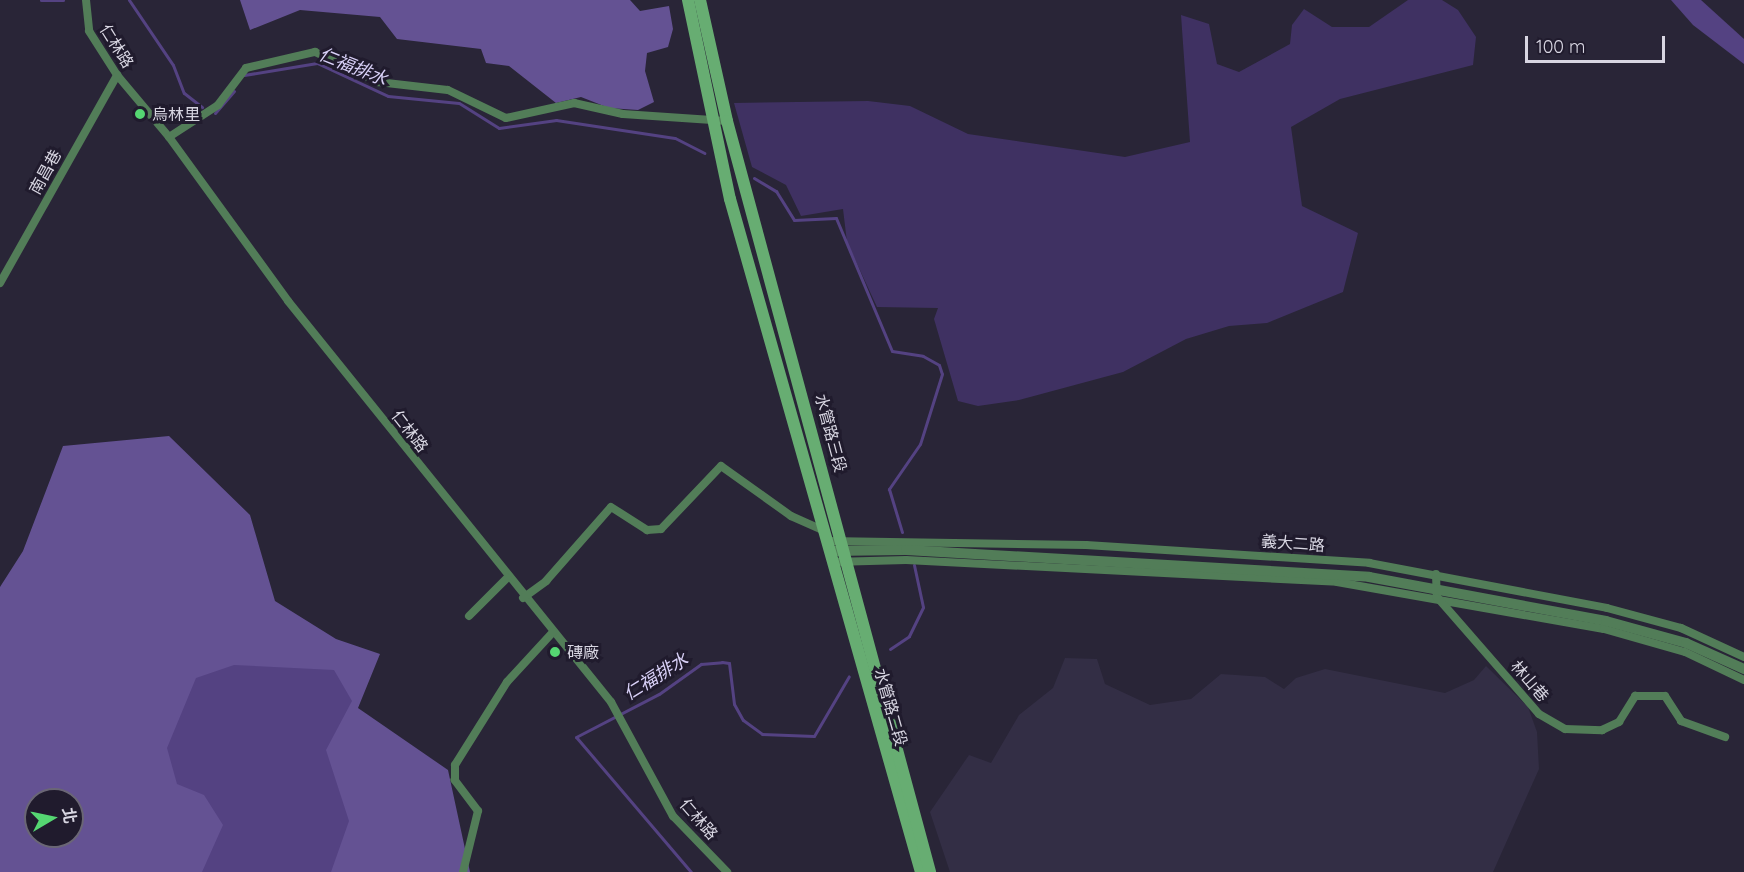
<!DOCTYPE html>
<html>
<head>
<meta charset="utf-8">
<style>
  body { margin:0 }
  #map { position:relative; width:1744px; height:872px; overflow:hidden; background:#292537; font-family:Quicksand,"Noto Sans TC",sans-serif }
  div>[style] { position:absolute }
  .built>* { inset:0; background:#332e45 }
  .green>* { inset:0; background:#3f3162 }
  .forest>* { inset:0; background:#645293 }
  .water>* { inset:0; background:#544282 }
  .stream>* { height:3px; margin:-1.5px; padding:0 1.5px; transform-origin:1.5px; border-radius:1.5px; background:#544282 }
  .minor>* { height:8px; margin:-4px; padding:0 4px; transform-origin:4px; border-radius:4px; background:#527d58 }
  .tertiary>* { height:10px; margin:-5px; padding:0 5px; transform-origin:5px; border-radius:5px; background:#527d58 }
  .secondary>* { height:12px; margin:-6px; padding:0 6px; transform-origin:6px; border-radius:6px; background:#67ad72 }
  .dots>* { width:16px; height:16px; translate:-50% -50%; box-sizing:border-box; border:3px solid #201b2d; border-radius:50% }
  span { translate:-50% -50%; white-space:nowrap; text-align:center; line-height:1.15; -webkit-text-stroke:6px #201b2d; paint-order:stroke }
  .street-label { font-size:16px; color:#d8d6e2 }
  .poi-label { font-size:16px; color:#d8d6e2 }
  .left { translate:0 -50%; text-align:left }
  .water-label { font-size:18px; color:#d9d1f8; font-style:italic }
  .north { position:absolute; left:24px; top:788px; width:60px; height:60px; box-sizing:border-box; background:#201b2d; border:2px solid #6a6675; border-radius:50%; rotate:81deg; font-size:16px; font-weight:700; line-height:24px; text-align:center; color:#d8d6e2 }
  .north::after { content:''; display:block; margin:auto; width:21px; height:27px; background:#55d672; clip-path:polygon(50% 0,100% 100%,50% 72%,0 100%) }
  .scale { position:absolute; left:1525px; top:36px; width:140px; height:27px; box-sizing:border-box; border:3px solid #d8d6e2; border-top:0; padding-left:8px; font-size:18px; line-height:21px; white-space:nowrap; color:#d8d6e2; -webkit-text-stroke:4px #201b2d; paint-order:stroke }
</style>
</head>
<body>
<div id="map">
  <div class="built">
    <i style="clip-path:polygon(1065px 658px,1097px 659px,1105px 684px,1150px 705px,1191px 699px,1221px 674px,1265px 677px,1284px 689px,1296px 678px,1325px 669px,1445px 693px,1474px 680px,1486px 666px,1528px 707px,1537px 732px,1539px 769px,1493px 872px,950px 872px,930px 812px,969px 755px,991px 763px,1019px 715px,1053px 688px)"></i>
  </div>
  <div class="green">
    <i style="clip-path:polygon(1408px 0,1442px 0,1458px 10px,1476px 37px,1473px 65px,1340px 99px,1291px 127px,1302px 206px,1358px 233px,1343px 292px,1267px 323px,1229px 326px,1186px 339px,1123px 372px,1019px 400px,978px 406px,958px 401px,934px 319px,938px 308px,877px 307px,847px 242px,843px 209px,801px 216px,786px 185px,752px 167px,734px 103px,868px 101px,910px 106px,968px 134px,1125px 157px,1190px 142px,1181px 15px,1209px 24px,1217px 64px,1239px 72px,1290px 44px,1292px 25px,1304px 9px,1332px 27px,1369px 27px)"></i>
  </div>
  <div class="forest">
    <i style="clip-path:polygon(240px 0,630px 0,640px 11px,669px 6px,673px 29px,668px 47px,647px 53px,645px 71px,654px 102px,638px 110px,609px 108px,581px 97px,556px 103px,509px 66px,486px 63px,481px 49px,397px 39px,380px 17px,300px 10px,250px 30px)"></i>
    <i style="clip-path:polygon(evenodd,169px 436px,250px 515px,275px 601px,336px 639px,380px 654px,358px 708px,448px 770px,470px 872px,0 872px,0 587px,23px 551px,63px 446px,169px 436px,36px 800px,72px 800px,72px 836px,36px 836px,36px 800px)"></i>
  </div>
  <div class="water">
    <i style="clip-path:polygon(1671px 0,1701px 0,1744px 39px,1744px 64px,1693px 25px)"></i>
    <i style="clip-path:polygon(234px 665px,334px 670px,352px 701px,326px 750px,349px 821px,331px 872px,202px 872px,223px 825px,204px 795px,177px 784px,167px 748px,196px 678px)"></i>
  </div>
  <div class="stream">
    <i style="left:41px;top:0;width:22px"></i>
    <i style="left:129px;top:0;width:78px;rotate:55.9deg"></i>
    <i style="left:173px;top:65px;width:30px;rotate:69deg"></i>
    <i style="left:184px;top:93px;width:23px;rotate:38deg"></i>
    <i style="left:244px;top:75px;width:74px;rotate:-9.3deg"></i>
    <i style="left:317px;top:63px;width:78px;rotate:24.9deg"></i>
    <i style="left:388px;top:96px;width:71px;rotate:5.6deg"></i>
    <i style="left:459px;top:103px;width:47px;rotate:32deg"></i>
    <i style="left:499px;top:128px;width:58px;rotate:-8deg"></i>
    <i style="left:556px;top:120px;width:120px;rotate:8.6deg"></i>
    <i style="left:675px;top:138px;width:33px;rotate:27deg"></i>
    <i style="left:215px;top:113px;width:29px;rotate:-49deg"></i>
    <i style="left:754px;top:178px;width:26px;rotate:31deg"></i>
    <i style="left:776px;top:191px;width:34px;rotate:58deg"></i>
    <i style="left:794px;top:220px;width:42px;rotate:-2.7deg"></i>
    <i style="left:836px;top:218px;width:144px;rotate:67.2deg"></i>
    <i style="left:892px;top:351px;width:31px;rotate:9deg"></i>
    <i style="left:923px;top:356px;width:18px;rotate:29deg"></i>
    <i style="left:939px;top:365px;width:9px;rotate:72deg"></i>
    <i style="left:942px;top:374px;width:73px;rotate:107.4deg"></i>
    <i style="left:920px;top:444px;width:55px;rotate:124.6deg"></i>
    <i style="left:889px;top:489px;width:45px;rotate:73.2deg"></i>
    <i style="left:890px;top:649px;width:23px;rotate:-34deg"></i>
    <i style="left:909px;top:636px;width:32px;rotate:-64deg"></i>
    <i style="left:923px;top:607px;width:43px;rotate:-102.1deg"></i>
    <i style="left:691px;top:872px;width:177px;rotate:-130.4deg"></i>
    <i style="left:576px;top:737px;width:93px;rotate:-27.4deg"></i>
    <i style="left:659px;top:694px;width:52px;rotate:-35.5deg"></i>
    <i style="left:701px;top:664px;width:21px;rotate:-5deg"></i>
    <i style="left:722px;top:662px;width:7px;rotate:8deg"></i>
    <i style="left:729px;top:663px;width:41px;rotate:83deg"></i>
    <i style="left:734px;top:704px;width:18px;rotate:61deg"></i>
    <i style="left:743px;top:720px;width:24px;rotate:36deg"></i>
    <i style="left:762px;top:734px;width:52px;rotate:2.2deg"></i>
    <i style="left:814px;top:736px;width:69px;rotate:-59.7deg"></i>
  </div>
  <div class="minor">
    <i style="left:86px;top:0;width:31px;rotate:84deg"></i>
    <i style="left:89px;top:31px;width:52px;rotate:57.5deg"></i>
    <i style="left:117px;top:75px;width:81px;rotate:50deg"></i>
    <i style="left:169px;top:137px;width:203px;rotate:54deg"></i>
    <i style="left:288px;top:301px;width:515px;rotate:51.15deg"></i>
    <i style="left:611px;top:702px;width:130px;rotate:61.5deg"></i>
    <i style="left:673px;top:816px;width:78px;rotate:46deg"></i>
    <i style="left:169px;top:137px;width:59px;rotate:-33.1deg"></i>
    <i style="left:218px;top:105px;width:46px;rotate:-52.9deg"></i>
    <i style="left:246px;top:68px;width:71px;rotate:-13.1deg"></i>
    <i style="left:315px;top:52px;width:70px;rotate:25.5deg"></i>
    <i style="left:378px;top:82px;width:70px;rotate:6.5deg"></i>
    <i style="left:448px;top:90px;width:64px;rotate:25.8deg"></i>
    <i style="left:506px;top:118px;width:70px;rotate:-12.4deg"></i>
    <i style="left:574px;top:103px;width:50px;rotate:12.7deg"></i>
    <i style="left:623px;top:114px;width:104px;rotate:3.9deg"></i>
    <i style="left:0;top:283px;width:239px;rotate:-60.6deg"></i>
    <i style="left:827px;top:541px;width:259px;rotate:0.9deg"></i>
    <i style="left:1086px;top:545px;width:284px;rotate:3.6deg"></i>
    <i style="left:1369px;top:563px;width:242px;rotate:10.7deg"></i>
    <i style="left:1607px;top:608px;width:77px;rotate:15.1deg"></i>
    <i style="left:1681px;top:628px;width:69px;rotate:24.7deg"></i>
    <i style="left:833px;top:562px;width:73px;rotate:-1.6deg"></i>
    <i style="left:906px;top:560px;width:432px;rotate:2.9deg"></i>
    <i style="left:1337px;top:582px;width:271px;rotate:10deg"></i>
    <i style="left:1604px;top:629px;width:84px;rotate:15.9deg"></i>
    <i style="left:1685px;top:652px;width:65px;rotate:25.4deg"></i>
    <i style="left:1436px;top:574px;width:23px;rotate:88deg"></i>
    <i style="left:1437px;top:597px;width:155px;rotate:48.9deg"></i>
    <i style="left:1539px;top:714px;width:30px;rotate:30deg"></i>
    <i style="left:1565px;top:729px;width:37px;rotate:2deg"></i>
    <i style="left:1602px;top:730px;width:19px;rotate:-25deg"></i>
    <i style="left:1619px;top:722px;width:31px;rotate:-58deg"></i>
    <i style="left:1635px;top:696px;width:30px"></i>
    <i style="left:1665px;top:696px;width:30px;rotate:57deg"></i>
    <i style="left:1681px;top:721px;width:47px;rotate:20deg"></i>
    <i style="left:523px;top:598px;width:29px;rotate:-36deg"></i>
    <i style="left:546px;top:581px;width:98px;rotate:-48.7deg"></i>
    <i style="left:611px;top:507px;width:43px;rotate:32.6deg"></i>
    <i style="left:647px;top:530px;width:14px;rotate:-4deg"></i>
    <i style="left:661px;top:529px;width:87px;rotate:-46.4deg"></i>
    <i style="left:721px;top:466px;width:86px;rotate:35.5deg"></i>
    <i style="left:791px;top:516px;width:36px;rotate:24deg"></i>
    <i style="left:469px;top:616px;width:54px;rotate:-45deg"></i>
    <i style="left:463px;top:872px;width:63px;rotate:-76.2deg"></i>
    <i style="left:478px;top:811px;width:39px;rotate:-127deg"></i>
    <i style="left:455px;top:780px;width:15px;rotate:-90deg"></i>
    <i style="left:455px;top:765px;width:98px;rotate:-57.9deg"></i>
    <i style="left:507px;top:682px;width:68px;rotate:-47.4deg"></i>
  </div>
  <div class="tertiary">
    <i style="left:830px;top:551px;width:76px;rotate:-0.8deg"></i>
    <i style="left:906px;top:550px;width:464px;rotate:3.3deg"></i>
    <i style="left:1369px;top:577px;width:241px;rotate:10.5deg"></i>
    <i style="left:1606px;top:621px;width:83px;rotate:15.4deg"></i>
    <i style="left:1686px;top:643px;width:64px;rotate:24.1deg"></i>
  </div>
  <div class="secondary">
    <i style="left:688px;top:0;width:203px;rotate:78.1deg"></i>
    <i style="left:730px;top:199px;width:700px;rotate:74.16deg"></i>
    <i style="left:700px;top:0;width:124px;rotate:77.4deg"></i>
    <i style="left:727px;top:121px;width:778px;rotate:74.87deg"></i>
  </div>
  <div class="dots">
    <i style="left:140px;top:114px;background:#55d672"></i>
    <i style="left:555px;top:652px;background:#55d672"></i>
  </div>
  <div class="street-label">
    <span style="left:117px;top:46px;rotate:58deg">仁林路</span>
    <span style="left:45px;top:172px;rotate:-61deg">南昌巷</span>
    <span style="left:410px;top:431px;rotate:52deg">仁林路</span>
    <span style="left:831px;top:433px;rotate:75deg">水管路三段</span>
    <span style="left:1293px;top:543px;rotate:4deg">義大二路</span>
    <span style="left:1530px;top:681px;rotate:49deg">林山巷</span>
    <span style="left:891px;top:707px;rotate:74deg">水管路二段</span>
    <span style="left:699px;top:819px;rotate:49deg">仁林路</span>
  </div>
  <div class="poi-label">
    <span class="left" style="left:152px;top:114px">烏林里</span>
    <span class="left" style="left:567px;top:652px">磚廠</span>
  </div>
  <div class="water-label">
    <span style="left:353px;top:67px;rotate:22deg">仁福排水</span>
    <span style="left:656px;top:677px;rotate:-32deg">仁福排水</span>
  </div>
  <div class="north">北</div>
  <div class="scale">100 m</div>
</div>
</body>
</html>
